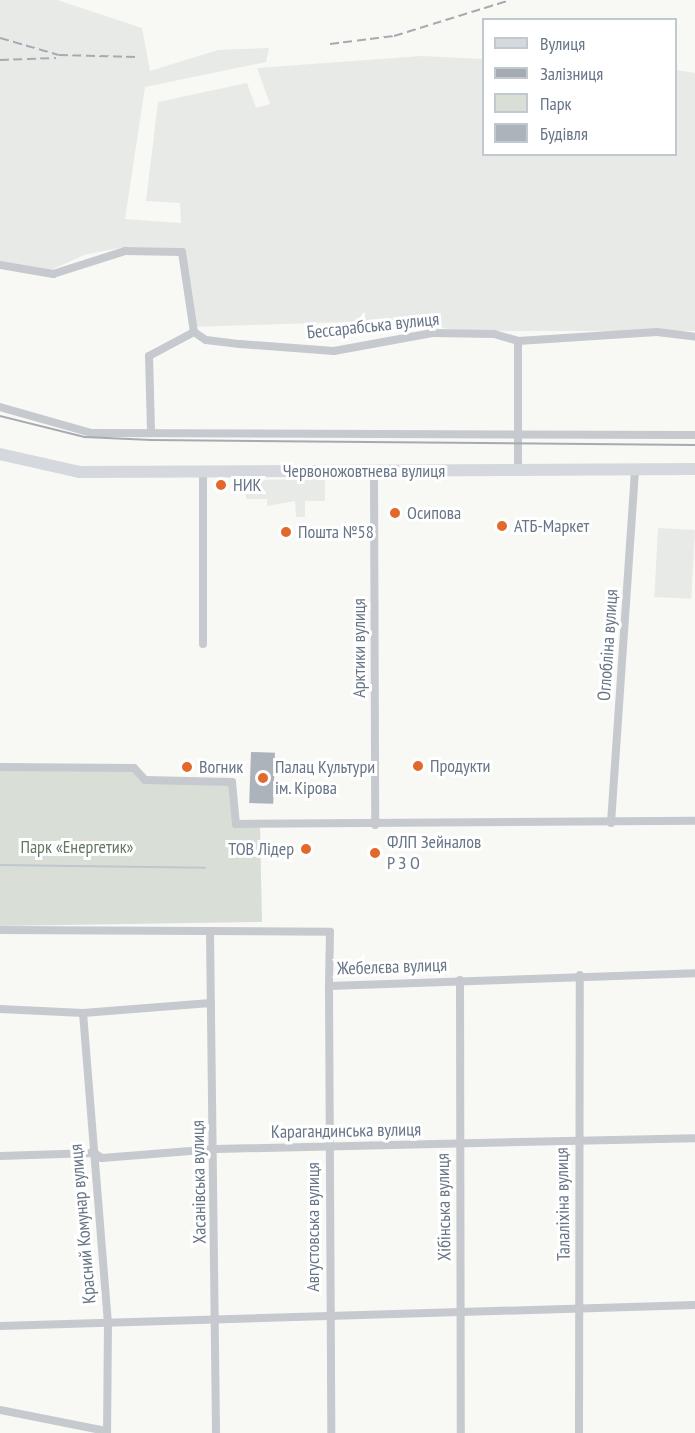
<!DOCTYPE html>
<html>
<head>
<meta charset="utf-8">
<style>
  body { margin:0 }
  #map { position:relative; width:695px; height:1433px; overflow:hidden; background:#f8f8f5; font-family:"PT Sans Narrow",sans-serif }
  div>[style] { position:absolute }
  .built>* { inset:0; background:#e8eae8; transform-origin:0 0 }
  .green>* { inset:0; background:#d9dfd6 }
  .stream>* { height:2px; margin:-1px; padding:0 1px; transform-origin:1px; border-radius:1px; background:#bec8cd }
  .building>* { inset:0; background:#acb3ba; transform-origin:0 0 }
  .street>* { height:8px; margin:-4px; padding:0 4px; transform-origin:4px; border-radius:4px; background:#c6c9cd }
  .secondary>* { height:12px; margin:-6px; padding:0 6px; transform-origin:6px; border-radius:6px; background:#d5d8dd }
  .tram>* { height:1.5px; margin:-0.75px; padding:0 0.75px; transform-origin:0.75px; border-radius:0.75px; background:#a6abb2 }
  .rail>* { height:2px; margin-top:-1px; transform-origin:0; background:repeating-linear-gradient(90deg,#a6abb2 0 9px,transparent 0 13.5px) }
  .dots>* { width:16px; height:16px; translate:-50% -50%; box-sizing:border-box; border:3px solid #fff; border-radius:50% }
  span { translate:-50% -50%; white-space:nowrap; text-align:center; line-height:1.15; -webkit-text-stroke:6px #fff; paint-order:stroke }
  .street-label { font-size:18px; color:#677586 }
  .poi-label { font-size:18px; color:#677586 }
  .left { translate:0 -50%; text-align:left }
  .right { translate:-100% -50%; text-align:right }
  .park-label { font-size:18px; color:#647862 }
  .legend { position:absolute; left:482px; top:18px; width:195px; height:138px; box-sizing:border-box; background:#fff; border:2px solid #c2c8cf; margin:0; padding:8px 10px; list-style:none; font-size:18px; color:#677586 }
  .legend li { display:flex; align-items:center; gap:12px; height:30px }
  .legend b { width:30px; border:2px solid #c2c8cf }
</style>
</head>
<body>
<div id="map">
  <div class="built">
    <i style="clip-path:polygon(0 0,57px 0,142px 28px,150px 71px,218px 50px,269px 48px,266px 62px,145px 87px,125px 219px,181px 223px,180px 203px,146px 201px,158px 102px,247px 83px,256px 108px,270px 104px,257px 68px,422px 56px,483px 59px,484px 154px,676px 154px,676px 70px,695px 73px,695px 331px,459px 331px,402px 320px,192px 327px,180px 248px,124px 247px,84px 255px,51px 270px,0 261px)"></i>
    <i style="clip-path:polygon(325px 479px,325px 501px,305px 501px,305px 517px,296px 517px,295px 501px,267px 506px,267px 499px,246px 499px,245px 480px)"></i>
    <i style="left:658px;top:528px;width:37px;height:69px;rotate:3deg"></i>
  </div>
  <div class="green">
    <i style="clip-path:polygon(0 770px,133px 771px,144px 782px,230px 784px,235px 825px,260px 826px,262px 922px,0 926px)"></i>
  </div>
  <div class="stream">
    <i style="left:0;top:865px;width:205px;rotate:0.8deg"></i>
  </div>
  <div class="building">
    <i style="left:251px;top:752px;width:24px;height:51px;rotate:2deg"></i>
  </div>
  <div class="street">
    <i style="left:0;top:265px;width:54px;rotate:9.6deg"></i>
    <i style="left:53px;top:274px;width:76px;rotate:-17.7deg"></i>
    <i style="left:125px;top:251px;width:57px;rotate:1deg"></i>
    <i style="left:182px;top:252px;width:81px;rotate:81.5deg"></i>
    <i style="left:518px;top:341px;width:139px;rotate:-3.7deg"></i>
    <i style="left:657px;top:332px;width:38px;rotate:7deg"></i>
    <i style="left:0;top:407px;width:95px;rotate:15.9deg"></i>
    <i style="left:91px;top:433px;width:604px;rotate:0.19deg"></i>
    <i style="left:151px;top:431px;width:75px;rotate:-91.5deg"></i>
    <i style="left:149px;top:356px;width:51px;rotate:-28.1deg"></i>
    <i style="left:194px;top:332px;width:14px;rotate:34deg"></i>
    <i style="left:206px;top:340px;width:34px;rotate:7deg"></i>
    <i style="left:240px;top:344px;width:94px;rotate:4.3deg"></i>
    <i style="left:334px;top:351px;width:100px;rotate:-10.4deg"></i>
    <i style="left:432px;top:333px;width:62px;rotate:0.9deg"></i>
    <i style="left:494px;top:334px;width:25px;rotate:16deg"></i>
    <i style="left:518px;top:341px;width:129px;rotate:90deg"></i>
    <i style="left:374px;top:472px;width:353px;rotate:89.8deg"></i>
    <i style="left:203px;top:644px;width:172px;rotate:-90deg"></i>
    <i style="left:0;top:767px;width:134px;rotate:0.4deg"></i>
    <i style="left:134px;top:768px;width:16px;rotate:47deg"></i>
    <i style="left:145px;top:780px;width:87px;rotate:1.3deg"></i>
    <i style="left:232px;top:782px;width:42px;rotate:84.6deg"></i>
    <i style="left:236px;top:824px;width:459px;rotate:-0.4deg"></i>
    <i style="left:611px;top:823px;width:354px;rotate:-86.1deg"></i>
    <i style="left:0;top:930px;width:330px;rotate:0.3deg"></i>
    <i style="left:330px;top:932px;width:54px;rotate:91.1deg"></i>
    <i style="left:329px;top:986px;width:366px;rotate:-2deg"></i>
    <i style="left:210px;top:932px;width:501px;rotate:89.31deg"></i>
    <i style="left:460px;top:980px;width:453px;rotate:89.9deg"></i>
    <i style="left:329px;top:986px;width:447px;rotate:89.7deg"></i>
    <i style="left:0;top:1009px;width:83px;rotate:2.8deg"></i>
    <i style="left:83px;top:1013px;width:128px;rotate:-4.5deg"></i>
    <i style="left:83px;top:1013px;width:311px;rotate:85.4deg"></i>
    <i style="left:108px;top:1323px;width:110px;rotate:90.5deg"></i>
    <i style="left:0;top:1156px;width:94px;rotate:-1.8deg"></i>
    <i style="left:94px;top:1153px;width:9px;rotate:32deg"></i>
    <i style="left:102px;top:1158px;width:114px;rotate:-4.5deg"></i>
    <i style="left:216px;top:1149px;width:479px;rotate:-1.3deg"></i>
    <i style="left:0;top:1326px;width:695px;rotate:-1.73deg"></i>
    <i style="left:0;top:1410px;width:108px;rotate:11.2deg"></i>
    <i style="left:579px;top:1433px;width:458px;rotate:-89.9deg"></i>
  </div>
  <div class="secondary">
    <i style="left:0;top:454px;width:81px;rotate:12.8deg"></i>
    <i style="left:79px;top:472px;width:616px;rotate:-0.28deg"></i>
  </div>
  <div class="tram">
    <i style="left:0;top:416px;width:88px;rotate:13.9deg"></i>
    <i style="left:85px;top:437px;width:66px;rotate:2.6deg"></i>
    <i style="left:151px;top:440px;width:544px;rotate:0.53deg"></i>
  </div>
  <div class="rail">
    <i style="left:0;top:38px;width:61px;rotate:16.1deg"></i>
    <i style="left:59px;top:55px;width:78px;rotate:1.5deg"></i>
    <i style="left:330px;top:44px;width:64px;rotate:-7.1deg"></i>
    <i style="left:394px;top:36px;width:121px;rotate:-17.2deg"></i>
    <i style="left:0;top:60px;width:56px;rotate:-2deg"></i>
  </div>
  <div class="dots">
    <i style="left:221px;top:485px;background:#e2692b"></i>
    <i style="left:395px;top:513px;background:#e2692b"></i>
    <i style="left:502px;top:526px;background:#e2692b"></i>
    <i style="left:286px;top:532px;background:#e2692b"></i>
    <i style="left:418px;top:766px;background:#e2692b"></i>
    <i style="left:187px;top:767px;background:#e2692b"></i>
    <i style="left:263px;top:778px;background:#e2692b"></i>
    <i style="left:306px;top:849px;background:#e2692b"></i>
    <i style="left:375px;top:853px;background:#e2692b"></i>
  </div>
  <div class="street-label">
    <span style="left:373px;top:326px;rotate:-6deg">Бессарабська вулиця</span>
    <span style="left:364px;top:471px">Червоножовтнева вулиця</span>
    <span style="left:608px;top:645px;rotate:-86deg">Оглобліна вулиця</span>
    <span style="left:359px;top:648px;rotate:-90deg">Арктики вулиця</span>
    <span style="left:392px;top:967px;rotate:-2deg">Жебелєва вулиця</span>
    <span style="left:346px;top:1131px;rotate:-1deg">Карагандинська вулиця</span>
    <span style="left:199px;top:1182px;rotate:-91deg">Хасанівська вулиця</span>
    <span style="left:563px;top:1204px;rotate:-91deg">Талаліхіна вулиця</span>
    <span style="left:444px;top:1207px;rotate:-91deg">Хібінська вулиця</span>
    <span style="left:83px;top:1224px;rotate:-95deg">Красний Комунар вулиця</span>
    <span style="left:313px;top:1227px;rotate:-90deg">Августовська вулиця</span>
  </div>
  <div class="poi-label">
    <span class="left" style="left:233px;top:485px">НИК</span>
    <span class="left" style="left:407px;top:513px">Осипова</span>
    <span class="left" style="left:514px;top:526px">АТБ-Маркет</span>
    <span class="left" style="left:298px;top:532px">Пошта №58</span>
    <span class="left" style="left:430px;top:766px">Продукти</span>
    <span class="left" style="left:199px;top:767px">Вогник</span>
    <span class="left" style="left:275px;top:778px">Палац Культури<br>ім. Кірова</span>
    <span class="left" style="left:387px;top:853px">ФЛП Зейналов<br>Р З О</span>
    <span class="right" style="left:294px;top:849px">ТОВ Лідер</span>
  </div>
  <div class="park-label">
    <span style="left:77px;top:847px">Парк «Енергетик»</span>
  </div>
  <ul class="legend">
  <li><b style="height:8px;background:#d5d8dd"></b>Вулиця</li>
  <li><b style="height:8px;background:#a6abb2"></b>Залізниця</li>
  <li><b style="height:16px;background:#d9dfd6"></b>Парк</li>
  <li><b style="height:16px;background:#acb3ba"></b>Будівля</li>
  </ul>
</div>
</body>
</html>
